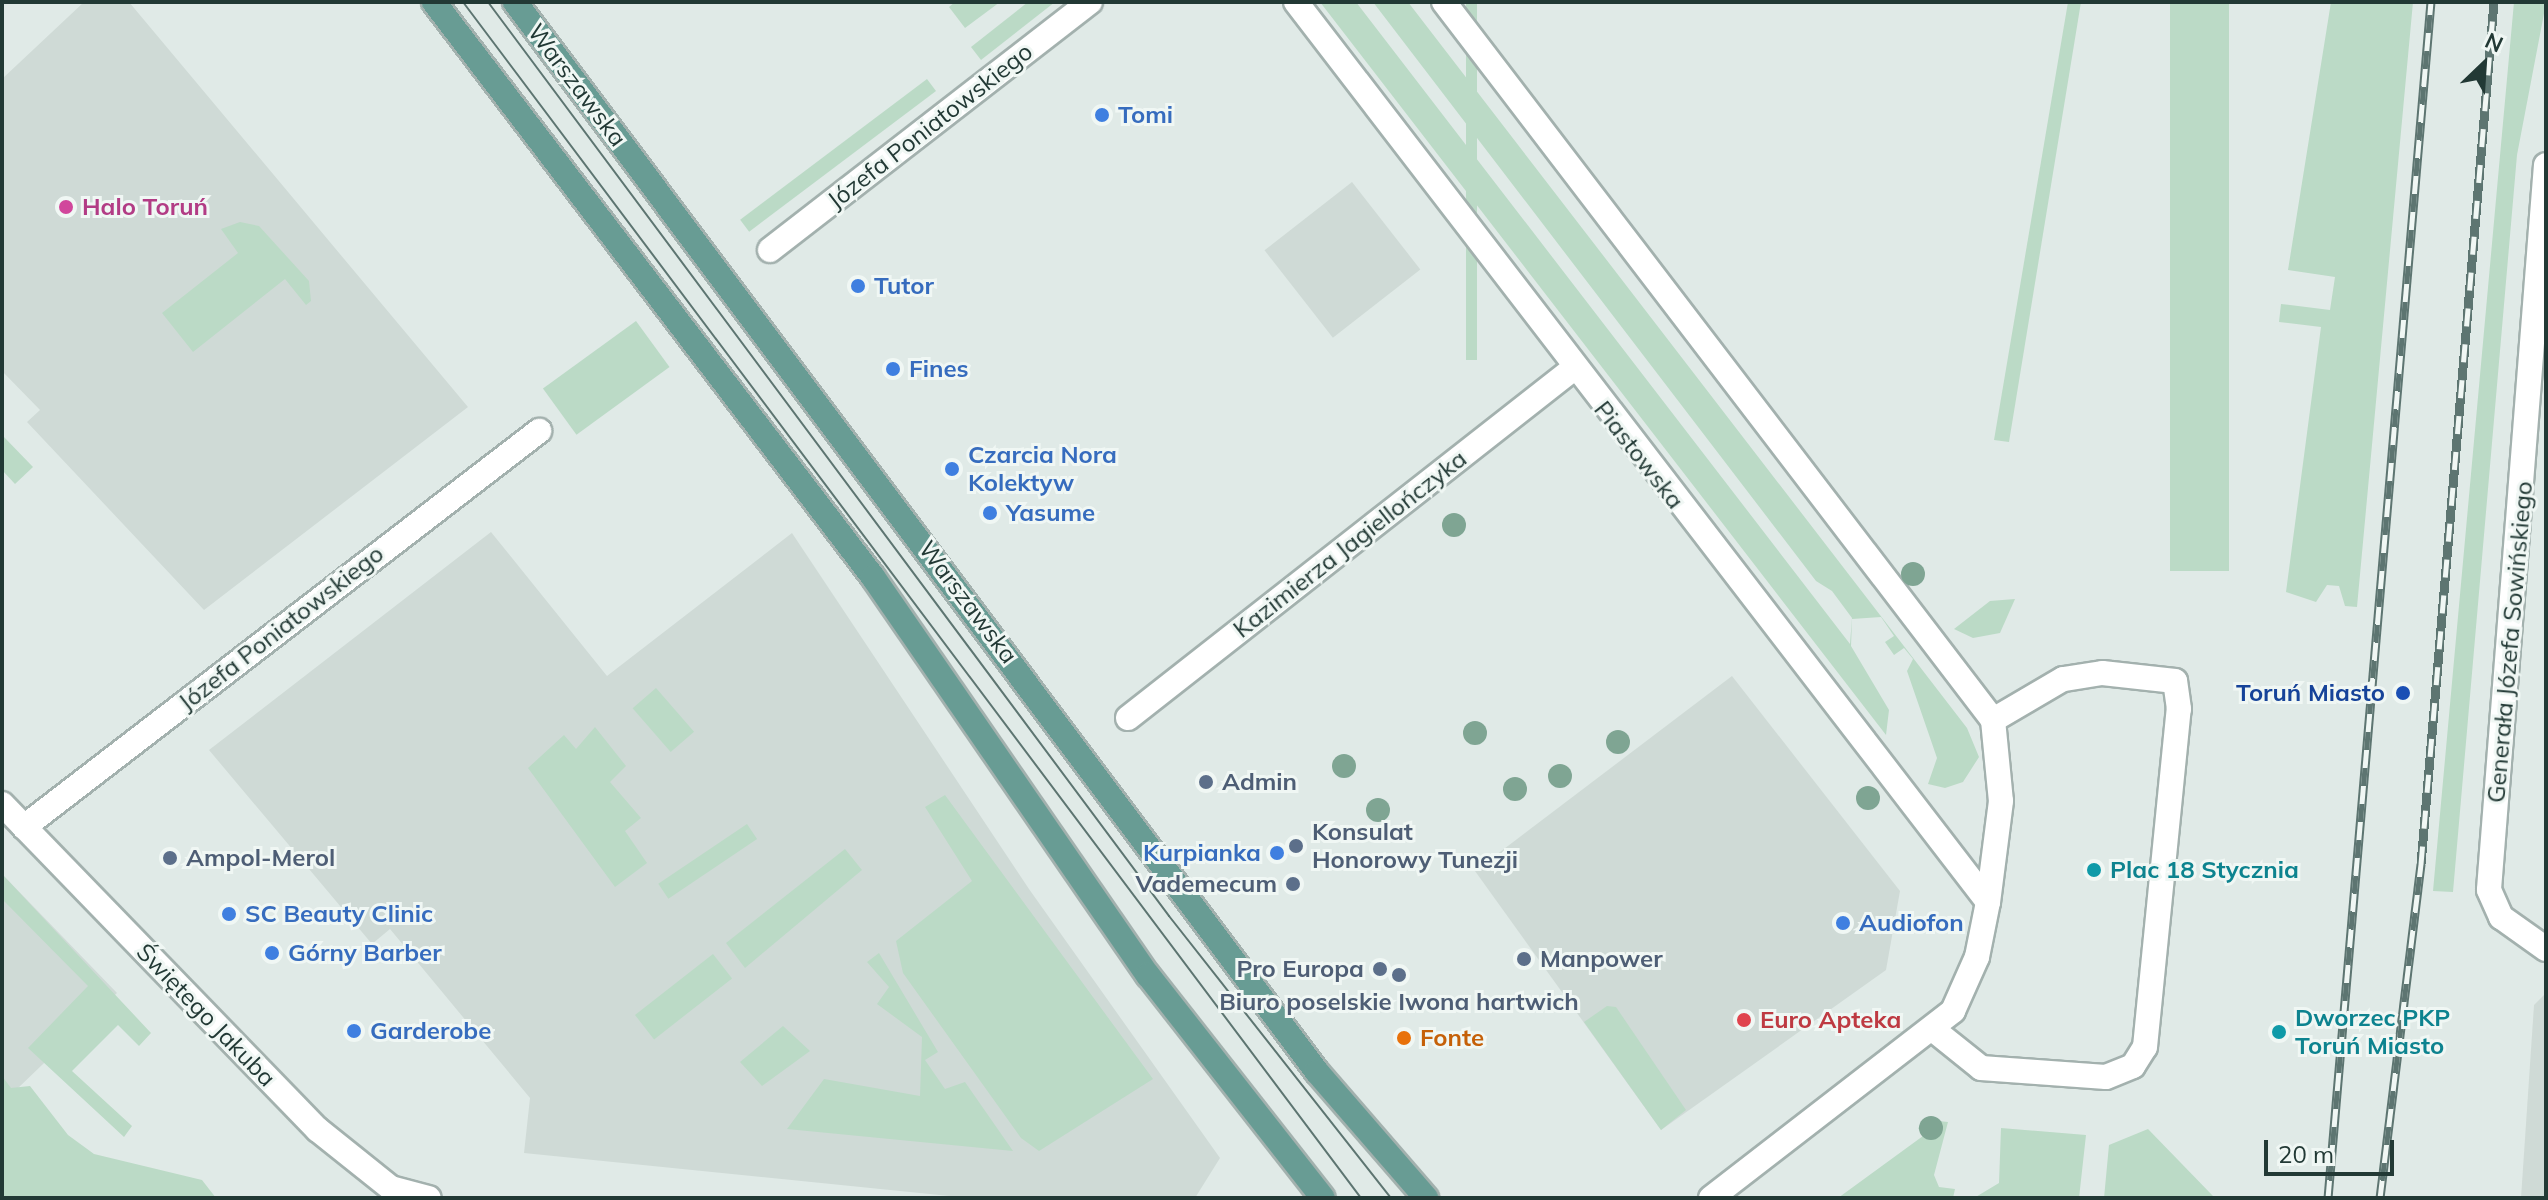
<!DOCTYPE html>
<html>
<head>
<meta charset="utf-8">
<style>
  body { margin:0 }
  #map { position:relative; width:2548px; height:1200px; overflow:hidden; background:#e0eae7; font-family:Mulish,sans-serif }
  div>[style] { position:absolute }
  .built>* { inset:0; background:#cfdad6; transform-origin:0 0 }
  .green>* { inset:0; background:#bbdac6; transform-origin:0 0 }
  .roads { filter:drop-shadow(2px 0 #a3b1ae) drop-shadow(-2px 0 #a3b1ae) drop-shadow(0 2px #a3b1ae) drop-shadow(0 -2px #a3b1ae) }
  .street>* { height:24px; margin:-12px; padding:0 12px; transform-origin:12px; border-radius:12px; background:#fff }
  .primary>* { height:24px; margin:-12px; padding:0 12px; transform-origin:12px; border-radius:12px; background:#689c94 }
  .tram>* { height:2px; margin:-1px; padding:0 1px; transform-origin:1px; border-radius:1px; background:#5d7571 }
  .rail>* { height:9px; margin-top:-4.5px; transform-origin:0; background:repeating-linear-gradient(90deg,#f0f7f4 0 18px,#5d7571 0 36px); box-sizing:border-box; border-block:2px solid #5d7571 }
  .trees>* { width:24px; height:24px; margin:-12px; border-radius:50%; background:#7fa593 }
  .dots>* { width:22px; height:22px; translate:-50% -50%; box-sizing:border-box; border:4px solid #f0f7f4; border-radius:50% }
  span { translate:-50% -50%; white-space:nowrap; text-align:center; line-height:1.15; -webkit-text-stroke:6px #f0f7f4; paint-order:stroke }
  .street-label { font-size:24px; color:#223935 }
  .shop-label { font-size:24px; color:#366cbe; font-weight:700 }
  .left { translate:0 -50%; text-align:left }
  .right { translate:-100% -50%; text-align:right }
  .hotel-label { font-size:24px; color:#b23c85; font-weight:700 }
  .transit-label { font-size:24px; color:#164399; font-weight:700 }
  .service-label { font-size:24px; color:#4e5e75; font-weight:700 }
  .culture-label { font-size:24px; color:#0d838f; font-weight:700 }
  .health-label { font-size:24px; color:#be3a42; font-weight:700 }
  .food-label { font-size:24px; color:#c56008; font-weight:700 }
  .frame { position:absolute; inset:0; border:4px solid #223935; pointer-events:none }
  .north { position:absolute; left:2444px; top:24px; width:80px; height:80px; -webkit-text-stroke:6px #f0f7f4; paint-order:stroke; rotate:25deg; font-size:22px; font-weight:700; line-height:32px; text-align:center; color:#223935 }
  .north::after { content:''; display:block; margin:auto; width:28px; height:36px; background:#223935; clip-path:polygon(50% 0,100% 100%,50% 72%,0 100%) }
  .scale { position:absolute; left:2264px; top:1140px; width:130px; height:36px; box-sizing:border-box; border:4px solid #223935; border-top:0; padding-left:10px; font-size:24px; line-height:28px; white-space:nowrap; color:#223935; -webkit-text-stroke:6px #f0f7f4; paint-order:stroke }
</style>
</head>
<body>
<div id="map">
  <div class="built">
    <i style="clip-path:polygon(84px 2px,129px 2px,468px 407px,204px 610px,27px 422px,40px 410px,2px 371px,2px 79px)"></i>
    <i style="left:1352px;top:182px;width:111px;height:111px;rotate:52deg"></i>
    <i style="clip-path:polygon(491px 532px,607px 676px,792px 533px,1029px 889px,1220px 1158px,1195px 1198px,969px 1198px,524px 1153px,530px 1098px,390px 929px,372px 944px,209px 750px)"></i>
    <i style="clip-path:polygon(1732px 676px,1900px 891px,1886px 970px,1661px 1130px,1475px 871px)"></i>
    <i style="clip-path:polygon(2px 874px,117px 993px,17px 1089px,2px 1198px)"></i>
    <i style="clip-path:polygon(2546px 993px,2546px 1198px,2521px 1198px,2534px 1005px)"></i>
  </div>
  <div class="green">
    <i style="clip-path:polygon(955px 2px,1000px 2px,965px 28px,949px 7px)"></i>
    <i style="clip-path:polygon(1028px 2px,1055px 2px,981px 60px,971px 47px)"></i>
    <i style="clip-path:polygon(1320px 2px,1356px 2px,1850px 644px,1852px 618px,1832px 591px,1816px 581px,1373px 2px,1408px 2px,1967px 728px,1979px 757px,1963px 782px,1945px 788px,1928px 784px,1937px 758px,1907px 671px,1913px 659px,1904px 648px,1894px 655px,1885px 642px,1894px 636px,1881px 617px,1852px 619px,1851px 646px,1889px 710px,1886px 735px)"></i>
    <i style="left:1466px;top:2px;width:11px;height:358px"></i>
    <i style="clip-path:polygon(2068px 2px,2081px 2px,2009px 442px,1994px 440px)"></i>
    <i style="left:2170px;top:2px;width:59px;height:569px"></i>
    <i style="clip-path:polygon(2331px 2px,2413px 2px,2357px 607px,2345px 606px,2339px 586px,2327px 585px,2316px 602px,2286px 592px,2321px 327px,2279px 322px,2281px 304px,2330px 310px,2335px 277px,2288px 270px)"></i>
    <i style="clip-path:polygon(2514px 2px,2546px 3px,2517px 155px,2453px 892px,2433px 891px)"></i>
    <i style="left:927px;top:79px;width:15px;height:234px;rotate:53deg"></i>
    <i style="clip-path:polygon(240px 222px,259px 226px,309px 281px,311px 301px,306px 305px,285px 279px,193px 352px,162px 313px,238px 253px,221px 229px)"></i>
    <i style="left:636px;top:321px;width:57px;height:115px;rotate:54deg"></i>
    <i style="clip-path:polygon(2px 435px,33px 467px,15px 484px,2px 470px)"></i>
    <i style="clip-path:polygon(2015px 599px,2000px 633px,1973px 638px,1954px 629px,1990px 601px)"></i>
    <i style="left:656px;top:688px;width:58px;height:31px;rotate:49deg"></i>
    <i style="clip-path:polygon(595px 727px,626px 766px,610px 782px,641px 818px,625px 831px,647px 863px,615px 887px,528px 768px,564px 735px,576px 749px)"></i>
    <i style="clip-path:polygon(945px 795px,1153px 1079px,1039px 1151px,1021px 1138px,903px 973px,896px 941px,972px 881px,925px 807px)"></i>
    <i style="left:747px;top:824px;width:18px;height:107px;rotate:56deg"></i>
    <i style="clip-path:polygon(845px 849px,862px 870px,745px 968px,726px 943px)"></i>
    <i style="clip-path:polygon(2px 874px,151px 1033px,139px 1046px,118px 1025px,72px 1071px,132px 1126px,124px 1137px,28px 1048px,88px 986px,2px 899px)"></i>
    <i style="clip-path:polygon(879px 953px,938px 1052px,925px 1060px,945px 1089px,965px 1082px,1013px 1151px,787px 1129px,824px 1079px,920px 1096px,922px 1037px,877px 1004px,889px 987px,867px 962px)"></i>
    <i style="left:713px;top:954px;width:31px;height:99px;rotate:52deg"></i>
    <i style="clip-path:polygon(1607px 1006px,1616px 1007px,1686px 1110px,1661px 1130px,1584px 1022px)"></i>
    <i style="clip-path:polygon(783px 1026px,810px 1051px,762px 1086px,740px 1062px)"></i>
    <i style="clip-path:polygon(2px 1076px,11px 1088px,30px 1086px,68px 1135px,94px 1154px,202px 1180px,216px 1198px,2px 1198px)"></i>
    <i style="clip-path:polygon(1929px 1120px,1948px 1122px,1934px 1175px,1939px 1187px,1955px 1189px,1953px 1198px,1838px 1198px,1923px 1136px,1918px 1128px)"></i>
    <i style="clip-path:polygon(2001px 1128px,2086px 1135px,2079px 1198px,1974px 1198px,1999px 1183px)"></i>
    <i style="clip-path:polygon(2148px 1129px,2213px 1196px,2104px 1198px,2109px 1145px)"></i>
  </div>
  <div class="roads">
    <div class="street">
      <i style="left:1296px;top:2px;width:1135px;rotate:52.44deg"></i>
      <i style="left:1444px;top:2px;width:904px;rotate:52.6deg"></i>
      <i style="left:1993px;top:720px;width:81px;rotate:84.4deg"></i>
      <i style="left:2001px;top:801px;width:102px;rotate:97.3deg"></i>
      <i style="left:1988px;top:902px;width:56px;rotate:101.3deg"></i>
      <i style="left:1977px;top:957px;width:59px;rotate:114deg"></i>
      <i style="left:1953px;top:1011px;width:306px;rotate:142.3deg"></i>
      <i style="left:2546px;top:165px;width:727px;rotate:94.5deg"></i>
      <i style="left:2489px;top:890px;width:30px;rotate:66deg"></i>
      <i style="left:2501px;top:917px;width:55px;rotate:35.4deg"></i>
      <i style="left:770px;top:250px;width:405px;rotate:-37.8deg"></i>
      <i style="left:1128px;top:718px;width:566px;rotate:-38.11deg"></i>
      <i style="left:2px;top:804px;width:453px;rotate:45.9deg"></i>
      <i style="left:317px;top:1129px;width:95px;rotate:38.6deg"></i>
      <i style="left:391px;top:1188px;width:39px;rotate:15deg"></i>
      <i style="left:24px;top:827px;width:650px;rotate:-37.56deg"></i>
      <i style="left:1935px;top:1031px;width:59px;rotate:38.8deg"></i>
      <i style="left:1981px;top:1068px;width:125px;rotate:4.1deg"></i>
      <i style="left:2106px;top:1077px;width:29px;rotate:-22deg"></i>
      <i style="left:2133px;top:1066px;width:22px;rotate:-58deg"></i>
      <i style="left:2145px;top:1047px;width:340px;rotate:-84.3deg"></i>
      <i style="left:2179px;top:709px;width:28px;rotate:-98deg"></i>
      <i style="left:2175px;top:681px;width:73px;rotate:-173.7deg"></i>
      <i style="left:2102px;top:673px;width:39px;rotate:171deg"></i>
      <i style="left:2063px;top:679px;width:81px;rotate:149.6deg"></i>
    </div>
    <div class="primary">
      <i style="left:434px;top:2px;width:723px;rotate:52.64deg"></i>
      <i style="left:873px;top:577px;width:484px;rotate:55.4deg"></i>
      <i style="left:1148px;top:975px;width:283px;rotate:51.9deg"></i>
      <i style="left:515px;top:2px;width:1337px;rotate:53.15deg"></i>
      <i style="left:1317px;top:1072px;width:167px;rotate:49.1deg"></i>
    </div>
  </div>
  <div class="tram">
    <i style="left:463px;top:2px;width:1496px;rotate:53.1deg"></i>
    <i style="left:488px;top:2px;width:1140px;rotate:53.31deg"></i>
    <i style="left:1169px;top:916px;width:359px;rotate:51.8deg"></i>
  </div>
  <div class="rail">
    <i style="left:2328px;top:1198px;width:1200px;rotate:-85.08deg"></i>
    <i style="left:2380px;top:1198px;width:337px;rotate:-83deg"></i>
    <i style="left:2421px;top:864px;width:865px;rotate:-85.16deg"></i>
  </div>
  <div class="trees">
    <i style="left:1454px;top:525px"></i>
    <i style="left:1913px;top:574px"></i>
    <i style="left:1475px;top:733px"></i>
    <i style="left:1618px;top:742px"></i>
    <i style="left:1344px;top:766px"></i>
    <i style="left:1560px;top:776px"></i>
    <i style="left:1515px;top:789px"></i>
    <i style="left:1868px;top:798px"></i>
    <i style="left:1378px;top:810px"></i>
    <i style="left:1931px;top:1128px"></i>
  </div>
  <div class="dots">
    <i style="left:1102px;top:115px;background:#3f7fe0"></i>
    <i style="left:66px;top:207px;background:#d1479c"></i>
    <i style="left:858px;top:286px;background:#3f7fe0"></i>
    <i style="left:893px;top:369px;background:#3f7fe0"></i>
    <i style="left:952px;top:469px;background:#3f7fe0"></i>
    <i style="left:990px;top:513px;background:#3f7fe0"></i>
    <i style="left:2403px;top:693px;background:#1a4fb4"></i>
    <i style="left:1206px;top:782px;background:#5c6f8a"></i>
    <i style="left:1296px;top:846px;background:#5c6f8a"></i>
    <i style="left:1277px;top:853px;background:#3f7fe0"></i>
    <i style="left:170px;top:858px;background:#5c6f8a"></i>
    <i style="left:2094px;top:870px;background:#0f9aa8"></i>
    <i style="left:1293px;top:884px;background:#5c6f8a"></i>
    <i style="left:229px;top:914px;background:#3f7fe0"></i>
    <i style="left:1843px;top:923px;background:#3f7fe0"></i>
    <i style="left:272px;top:953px;background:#3f7fe0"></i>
    <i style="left:1524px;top:959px;background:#5c6f8a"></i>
    <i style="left:1380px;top:969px;background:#5c6f8a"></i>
    <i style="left:1399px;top:975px;background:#5c6f8a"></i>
    <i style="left:1744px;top:1020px;background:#e0444e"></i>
    <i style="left:354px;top:1031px;background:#3f7fe0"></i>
    <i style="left:2279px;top:1032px;background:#0f9aa8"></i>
    <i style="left:1404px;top:1038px;background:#e8710a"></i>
  </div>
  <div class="street-label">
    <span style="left:577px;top:85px;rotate:53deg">Warszawska</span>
    <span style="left:930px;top:126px;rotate:-38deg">Józefa Poniatowskiego</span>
    <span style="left:1639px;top:455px;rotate:52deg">Piastowska</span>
    <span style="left:1350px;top:544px;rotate:-38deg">Kazimierza Jagiellończyka</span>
    <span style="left:968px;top:602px;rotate:53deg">Warszawska</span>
    <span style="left:281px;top:628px;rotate:-38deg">Józefa Poniatowskiego</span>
    <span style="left:2510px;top:642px;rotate:-85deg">Generała Józefa Sowińskiego</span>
    <span style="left:206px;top:1015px;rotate:46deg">Świętego Jakuba</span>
  </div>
  <div class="shop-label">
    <span class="left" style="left:1118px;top:115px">Tomi</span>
    <span class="left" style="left:874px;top:286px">Tutor</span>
    <span class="left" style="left:909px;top:369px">Fines</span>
    <span class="left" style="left:968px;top:469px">Czarcia Nora<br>Kolektyw</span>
    <span class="left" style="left:1006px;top:513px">Yasume</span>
    <span class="right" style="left:1261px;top:853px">Kurpianka</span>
    <span class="left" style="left:245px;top:914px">SC Beauty Clinic</span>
    <span class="left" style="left:1859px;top:923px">Audiofon</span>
    <span class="left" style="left:288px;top:953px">Górny Barber</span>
    <span class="left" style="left:370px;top:1031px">Garderobe</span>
  </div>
  <div class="hotel-label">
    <span class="left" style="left:82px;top:207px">Halo Toruń</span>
  </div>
  <div class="transit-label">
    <span class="right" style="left:2385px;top:693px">Toruń Miasto</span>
  </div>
  <div class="service-label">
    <span class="left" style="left:1222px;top:782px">Admin</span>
    <span class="left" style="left:1312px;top:846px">Konsulat<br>Honorowy Tunezji</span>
    <span class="left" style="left:186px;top:858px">Ampol-Merol</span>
    <span class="right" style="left:1277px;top:884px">Vademecum</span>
    <span class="left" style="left:1540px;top:959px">Manpower</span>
    <span class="right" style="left:1364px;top:969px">Pro Europa</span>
    <span style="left:1399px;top:1002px">Biuro poselskie Iwona hartwich</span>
  </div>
  <div class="culture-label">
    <span class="left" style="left:2110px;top:870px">Plac 18 Stycznia</span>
    <span class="left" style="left:2295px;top:1032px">Dworzec PKP<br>Toruń Miasto</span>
  </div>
  <div class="health-label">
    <span class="left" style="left:1760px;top:1020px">Euro Apteka</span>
  </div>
  <div class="food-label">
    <span class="left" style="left:1420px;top:1038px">Fonte</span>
  </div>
  <div class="frame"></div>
  <div class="north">N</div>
  <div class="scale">20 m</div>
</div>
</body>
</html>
